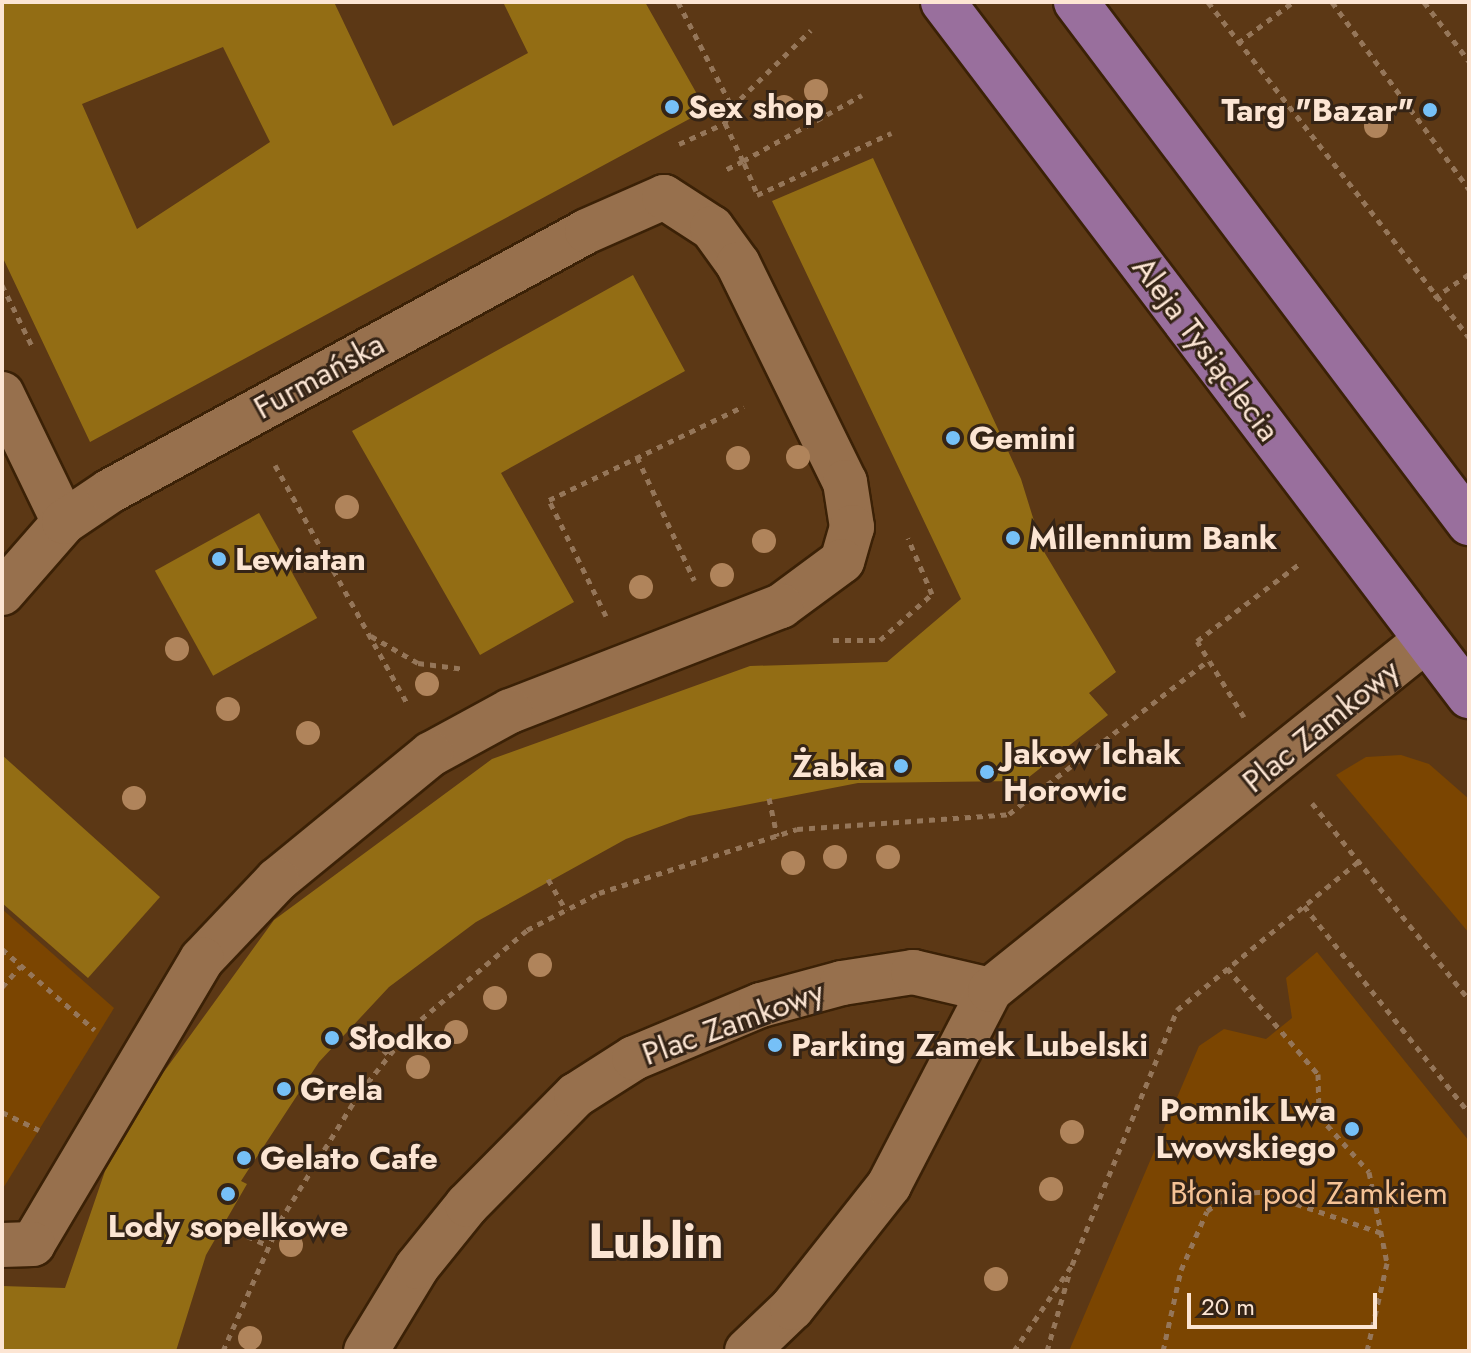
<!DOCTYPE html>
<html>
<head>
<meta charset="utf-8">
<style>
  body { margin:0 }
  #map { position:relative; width:1471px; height:1353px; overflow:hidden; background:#5c3815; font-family:Jost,sans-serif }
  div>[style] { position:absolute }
  .green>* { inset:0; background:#7b4501 }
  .building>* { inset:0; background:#936d14; transform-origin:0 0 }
  .path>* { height:5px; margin-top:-2.5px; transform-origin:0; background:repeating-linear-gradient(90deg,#957659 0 6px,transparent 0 12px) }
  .roads { filter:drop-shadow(2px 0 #3b2106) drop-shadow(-2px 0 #3b2106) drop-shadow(0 2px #3b2106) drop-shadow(0 -2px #3b2106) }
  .minor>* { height:44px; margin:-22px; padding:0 22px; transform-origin:22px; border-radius:22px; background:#97704d }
  .major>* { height:44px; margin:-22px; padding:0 22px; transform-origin:22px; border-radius:22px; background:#996f9d }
  .trees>* { width:24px; height:24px; margin:-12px; border-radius:50%; background:#b0845b }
  .dots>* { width:22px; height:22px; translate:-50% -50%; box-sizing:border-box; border:4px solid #352416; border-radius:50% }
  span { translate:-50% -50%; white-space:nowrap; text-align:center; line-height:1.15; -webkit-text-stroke:6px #352416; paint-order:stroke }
  .poi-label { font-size:32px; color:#fce5d3; font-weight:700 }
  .left { translate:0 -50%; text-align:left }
  .right { translate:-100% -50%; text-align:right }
  .street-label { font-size:32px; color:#fce5d3 }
  .park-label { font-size:32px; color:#f5c295 }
  .town-label { font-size:48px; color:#fce5d3; font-weight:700 }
  .frame { position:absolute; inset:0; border:4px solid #fce5d3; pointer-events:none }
  .scale { position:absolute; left:1187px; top:1293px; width:190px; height:36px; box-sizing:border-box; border:4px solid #fce5d3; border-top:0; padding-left:10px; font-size:24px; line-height:28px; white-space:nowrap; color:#fce5d3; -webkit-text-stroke:6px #352416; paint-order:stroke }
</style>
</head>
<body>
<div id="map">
  <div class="green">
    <i style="clip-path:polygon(1401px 755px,1429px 764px,1469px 799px,1469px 933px,1336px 775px,1366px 757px)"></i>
    <i style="clip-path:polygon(2px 909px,114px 1008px,2px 1190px)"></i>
    <i style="clip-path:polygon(1317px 952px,1469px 1141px,1469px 1351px,1069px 1351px,1199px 1046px,1224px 1029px,1266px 1039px,1292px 1018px,1286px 978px)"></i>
  </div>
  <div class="building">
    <i style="clip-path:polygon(evenodd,2px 2px,334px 2px,393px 126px,528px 53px,503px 2px,645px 2px,706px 110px,90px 442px,2px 256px,2px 2px,223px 47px,270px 142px,137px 229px,82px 104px,223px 47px)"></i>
    <i style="clip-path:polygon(873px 158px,1021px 479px,1043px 550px,1116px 672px,1089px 693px,1108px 715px,1024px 781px,858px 783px,689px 816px,626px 839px,476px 922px,389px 987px,319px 1062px,241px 1181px,247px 1184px,206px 1255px,176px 1351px,2px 1351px,2px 1286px,65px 1288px,105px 1171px,163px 1073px,274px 920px,492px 759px,750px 666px,887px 662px,961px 599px,772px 201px)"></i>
    <i style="clip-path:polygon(633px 275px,685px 371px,501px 473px,574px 602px,480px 655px,352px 431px)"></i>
    <i style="left:259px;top:513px;width:120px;height:119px;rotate:61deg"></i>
    <i style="clip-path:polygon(2px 755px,160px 897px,88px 978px,2px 903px)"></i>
  </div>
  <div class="path">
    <i style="left:678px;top:2px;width:118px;rotate:62.8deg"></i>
    <i style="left:732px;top:107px;width:17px;rotate:114deg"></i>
    <i style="left:725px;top:123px;width:42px;rotate:64.7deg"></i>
    <i style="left:743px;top:161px;width:20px;rotate:153deg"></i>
    <i style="left:1208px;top:2px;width:425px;rotate:52.1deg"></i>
    <i style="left:1332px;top:2px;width:232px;rotate:53.8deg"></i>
    <i style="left:1424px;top:2px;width:74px;rotate:52.7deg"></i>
    <i style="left:1238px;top:43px;width:69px;rotate:-36.7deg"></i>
    <i style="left:732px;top:107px;width:110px;rotate:-44.3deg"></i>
    <i style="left:679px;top:144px;width:51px;rotate:-24.5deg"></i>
    <i style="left:756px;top:191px;width:33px;rotate:-113deg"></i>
    <i style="left:743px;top:161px;width:136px;rotate:-29deg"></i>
    <i style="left:757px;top:195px;width:148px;rotate:-24.8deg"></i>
    <i style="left:2px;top:285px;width:70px;rotate:63.8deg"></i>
    <i style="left:1434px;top:298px;width:42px;rotate:-34.4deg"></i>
    <i style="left:637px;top:457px;width:136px;rotate:65.1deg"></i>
    <i style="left:275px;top:465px;width:274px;rotate:61deg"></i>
    <i style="left:606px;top:616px;width:129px;rotate:-116.2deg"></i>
    <i style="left:549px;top:500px;width:216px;rotate:-25.7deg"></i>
    <i style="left:371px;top:636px;width:54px;rotate:29.9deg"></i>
    <i style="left:418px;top:663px;width:47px;rotate:7.3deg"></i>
    <i style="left:833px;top:640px;width:47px"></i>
    <i style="left:880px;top:640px;width:69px;rotate:-41.5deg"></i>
    <i style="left:932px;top:594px;width:61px;rotate:-113.2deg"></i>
    <i style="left:1244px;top:717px;width:89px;rotate:-121.7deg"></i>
    <i style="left:1197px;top:641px;width:128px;rotate:-37deg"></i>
    <i style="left:769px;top:798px;width:39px;rotate:78deg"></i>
    <i style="left:1312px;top:803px;width:252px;rotate:51.4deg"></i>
    <i style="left:548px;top:879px;width:36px;rotate:60deg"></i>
    <i style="left:1304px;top:906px;width:265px;rotate:51.4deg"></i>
    <i style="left:2px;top:949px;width:123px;rotate:41.1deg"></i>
    <i style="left:1227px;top:968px;width:140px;rotate:49.4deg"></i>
    <i style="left:1318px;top:1074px;width:42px;rotate:88.6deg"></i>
    <i style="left:1319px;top:1116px;width:75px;rotate:48.2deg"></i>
    <i style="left:1369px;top:1172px;width:93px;rotate:78.8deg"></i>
    <i style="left:1387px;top:1263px;width:90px;rotate:102.8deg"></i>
    <i style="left:2px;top:987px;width:28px;rotate:-48deg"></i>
    <i style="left:357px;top:1025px;width:45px;rotate:43.2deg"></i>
    <i style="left:2px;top:1112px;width:41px;rotate:25.9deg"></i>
    <i style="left:225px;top:1226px;width:48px;rotate:24.4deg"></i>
    <i style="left:223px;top:1351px;width:142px;rotate:-66.3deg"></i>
    <i style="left:280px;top:1221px;width:152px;rotate:-58.2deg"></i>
    <i style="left:360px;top:1092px;width:83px;rotate:-51.3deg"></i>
    <i style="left:412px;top:1027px;width:150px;rotate:-40.1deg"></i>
    <i style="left:527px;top:930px;width:81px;rotate:-27.2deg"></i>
    <i style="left:599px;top:893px;width:208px;rotate:-17.9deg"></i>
    <i style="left:797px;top:829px;width:213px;rotate:-4deg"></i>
    <i style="left:1009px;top:814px;width:252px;rotate:-37.6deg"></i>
    <i style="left:1014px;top:1351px;width:104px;rotate:-56deg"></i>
    <i style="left:1072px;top:1265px;width:276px;rotate:-67.6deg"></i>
    <i style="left:1177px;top:1010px;width:235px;rotate:-39.3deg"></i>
    <i style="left:1047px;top:1351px;width:83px;rotate:-74deg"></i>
    <i style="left:1163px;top:1351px;width:83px;rotate:-77.5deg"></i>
    <i style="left:1181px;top:1270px;width:64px;rotate:-66.2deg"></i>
    <i style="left:1207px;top:1211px;width:29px;rotate:-36deg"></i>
    <i style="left:1230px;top:1194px;width:32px;rotate:-4deg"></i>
    <i style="left:1262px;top:1192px;width:127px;rotate:18.9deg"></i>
  </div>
  <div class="roads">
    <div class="minor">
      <i style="left:2px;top:394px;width:142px;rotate:64.2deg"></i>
      <i style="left:2px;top:593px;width:94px;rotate:-48.9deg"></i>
      <i style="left:64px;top:522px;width:55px;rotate:-34deg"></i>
      <i style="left:110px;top:491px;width:543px;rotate:-28.59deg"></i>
      <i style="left:587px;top:231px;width:84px;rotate:-23.8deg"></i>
      <i style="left:664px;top:197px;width:57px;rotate:32.9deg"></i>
      <i style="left:712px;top:228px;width:44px;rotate:54.2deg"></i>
      <i style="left:738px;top:264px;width:243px;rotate:63.9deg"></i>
      <i style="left:845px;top:482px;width:46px;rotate:81.2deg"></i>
      <i style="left:852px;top:527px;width:35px;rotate:106deg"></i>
      <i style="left:842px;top:561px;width:76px;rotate:143.6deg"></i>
      <i style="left:781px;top:606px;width:291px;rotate:158.8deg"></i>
      <i style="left:510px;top:711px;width:90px;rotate:151.4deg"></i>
      <i style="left:431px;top:754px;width:199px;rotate:140.7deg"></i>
      <i style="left:277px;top:880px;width:109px;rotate:133.5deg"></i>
      <i style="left:202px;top:959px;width:331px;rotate:120.7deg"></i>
      <i style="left:33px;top:1244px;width:31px;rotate:178deg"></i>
      <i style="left:366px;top:1351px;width:98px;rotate:-58.7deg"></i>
      <i style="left:417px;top:1267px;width:80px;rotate:-51.1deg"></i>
      <i style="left:467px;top:1205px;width:155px;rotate:-45.3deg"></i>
      <i style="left:576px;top:1095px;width:69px;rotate:-32.5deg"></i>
      <i style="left:634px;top:1058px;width:138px;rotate:-22.7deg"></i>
      <i style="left:761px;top:1005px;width:84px;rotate:-15.2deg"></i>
      <i style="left:842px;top:983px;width:72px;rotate:-8.8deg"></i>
      <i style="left:913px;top:972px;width:79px;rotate:13.2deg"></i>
      <i style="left:747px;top:1351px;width:62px;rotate:-43.7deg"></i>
      <i style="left:792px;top:1308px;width:157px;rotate:-51.7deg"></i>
      <i style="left:889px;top:1185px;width:220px;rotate:-62.6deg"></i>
      <i style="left:990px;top:990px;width:559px;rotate:-38.76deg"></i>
    </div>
    <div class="major">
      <i style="left:943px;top:2px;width:871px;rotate:52.84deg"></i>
      <i style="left:1076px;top:2px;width:653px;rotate:52.97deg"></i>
    </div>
  </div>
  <div class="trees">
    <i style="left:816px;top:91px"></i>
    <i style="left:784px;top:107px"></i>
    <i style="left:1376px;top:126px"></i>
    <i style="left:798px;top:457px"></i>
    <i style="left:738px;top:458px"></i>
    <i style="left:347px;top:507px"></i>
    <i style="left:764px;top:541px"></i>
    <i style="left:722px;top:575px"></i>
    <i style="left:641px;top:587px"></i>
    <i style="left:177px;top:649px"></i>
    <i style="left:427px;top:684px"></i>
    <i style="left:228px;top:709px"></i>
    <i style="left:308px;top:733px"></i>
    <i style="left:134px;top:798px"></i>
    <i style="left:835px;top:857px"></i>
    <i style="left:888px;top:857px"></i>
    <i style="left:793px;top:863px"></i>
    <i style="left:540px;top:965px"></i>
    <i style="left:495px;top:998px"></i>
    <i style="left:456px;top:1032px"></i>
    <i style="left:418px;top:1067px"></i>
    <i style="left:1072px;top:1132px"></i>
    <i style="left:1051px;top:1189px"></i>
    <i style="left:291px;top:1245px"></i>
    <i style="left:996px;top:1279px"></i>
    <i style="left:250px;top:1338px"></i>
  </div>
  <div class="dots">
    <i style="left:672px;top:107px;background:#76c0f7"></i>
    <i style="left:1430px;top:110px;background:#76c0f7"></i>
    <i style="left:953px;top:438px;background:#76c0f7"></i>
    <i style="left:1013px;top:538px;background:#76c0f7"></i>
    <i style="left:219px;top:559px;background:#76c0f7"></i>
    <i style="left:901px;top:766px;background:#76c0f7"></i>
    <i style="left:987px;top:772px;background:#76c0f7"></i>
    <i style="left:332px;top:1038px;background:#76c0f7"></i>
    <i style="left:775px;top:1045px;background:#76c0f7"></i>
    <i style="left:284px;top:1089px;background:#76c0f7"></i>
    <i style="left:1352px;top:1129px;background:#76c0f7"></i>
    <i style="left:244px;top:1158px;background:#76c0f7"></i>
    <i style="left:228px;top:1194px;background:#76c0f7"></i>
  </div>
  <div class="poi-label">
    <span class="left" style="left:688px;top:107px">Sex shop</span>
    <span class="right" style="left:1414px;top:110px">Targ "Bazar"</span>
    <span class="left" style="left:969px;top:438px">Gemini</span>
    <span class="left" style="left:1029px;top:538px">Millennium Bank</span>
    <span class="left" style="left:235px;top:559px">Lewiatan</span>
    <span class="left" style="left:1003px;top:772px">Jakow Ichak<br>Horowic</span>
    <span class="right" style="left:885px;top:766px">Żabka</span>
    <span class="left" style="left:348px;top:1038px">Słodko</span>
    <span class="left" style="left:791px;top:1045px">Parking Zamek Lubelski</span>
    <span class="left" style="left:300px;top:1089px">Grela</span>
    <span class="right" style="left:1336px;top:1129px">Pomnik Lwa<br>Lwowskiego</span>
    <span class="left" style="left:260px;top:1158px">Gelato Cafe</span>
    <span style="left:228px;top:1226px">Lody sopelkowe</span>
  </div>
  <div class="street-label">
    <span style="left:1206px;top:349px;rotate:53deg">Aleja Tysiąclecia</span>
    <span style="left:319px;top:376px;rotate:-29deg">Furmańska</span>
    <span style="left:1321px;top:726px;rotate:-39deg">Plac Zamkowy</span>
    <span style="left:733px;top:1023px;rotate:-20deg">Plac Zamkowy</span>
  </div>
  <div class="park-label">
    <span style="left:1309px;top:1193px">Błonia pod Zamkiem</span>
  </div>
  <div class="town-label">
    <span style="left:656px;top:1242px">Lublin</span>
  </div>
  <div class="frame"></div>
  <div class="scale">20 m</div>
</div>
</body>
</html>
